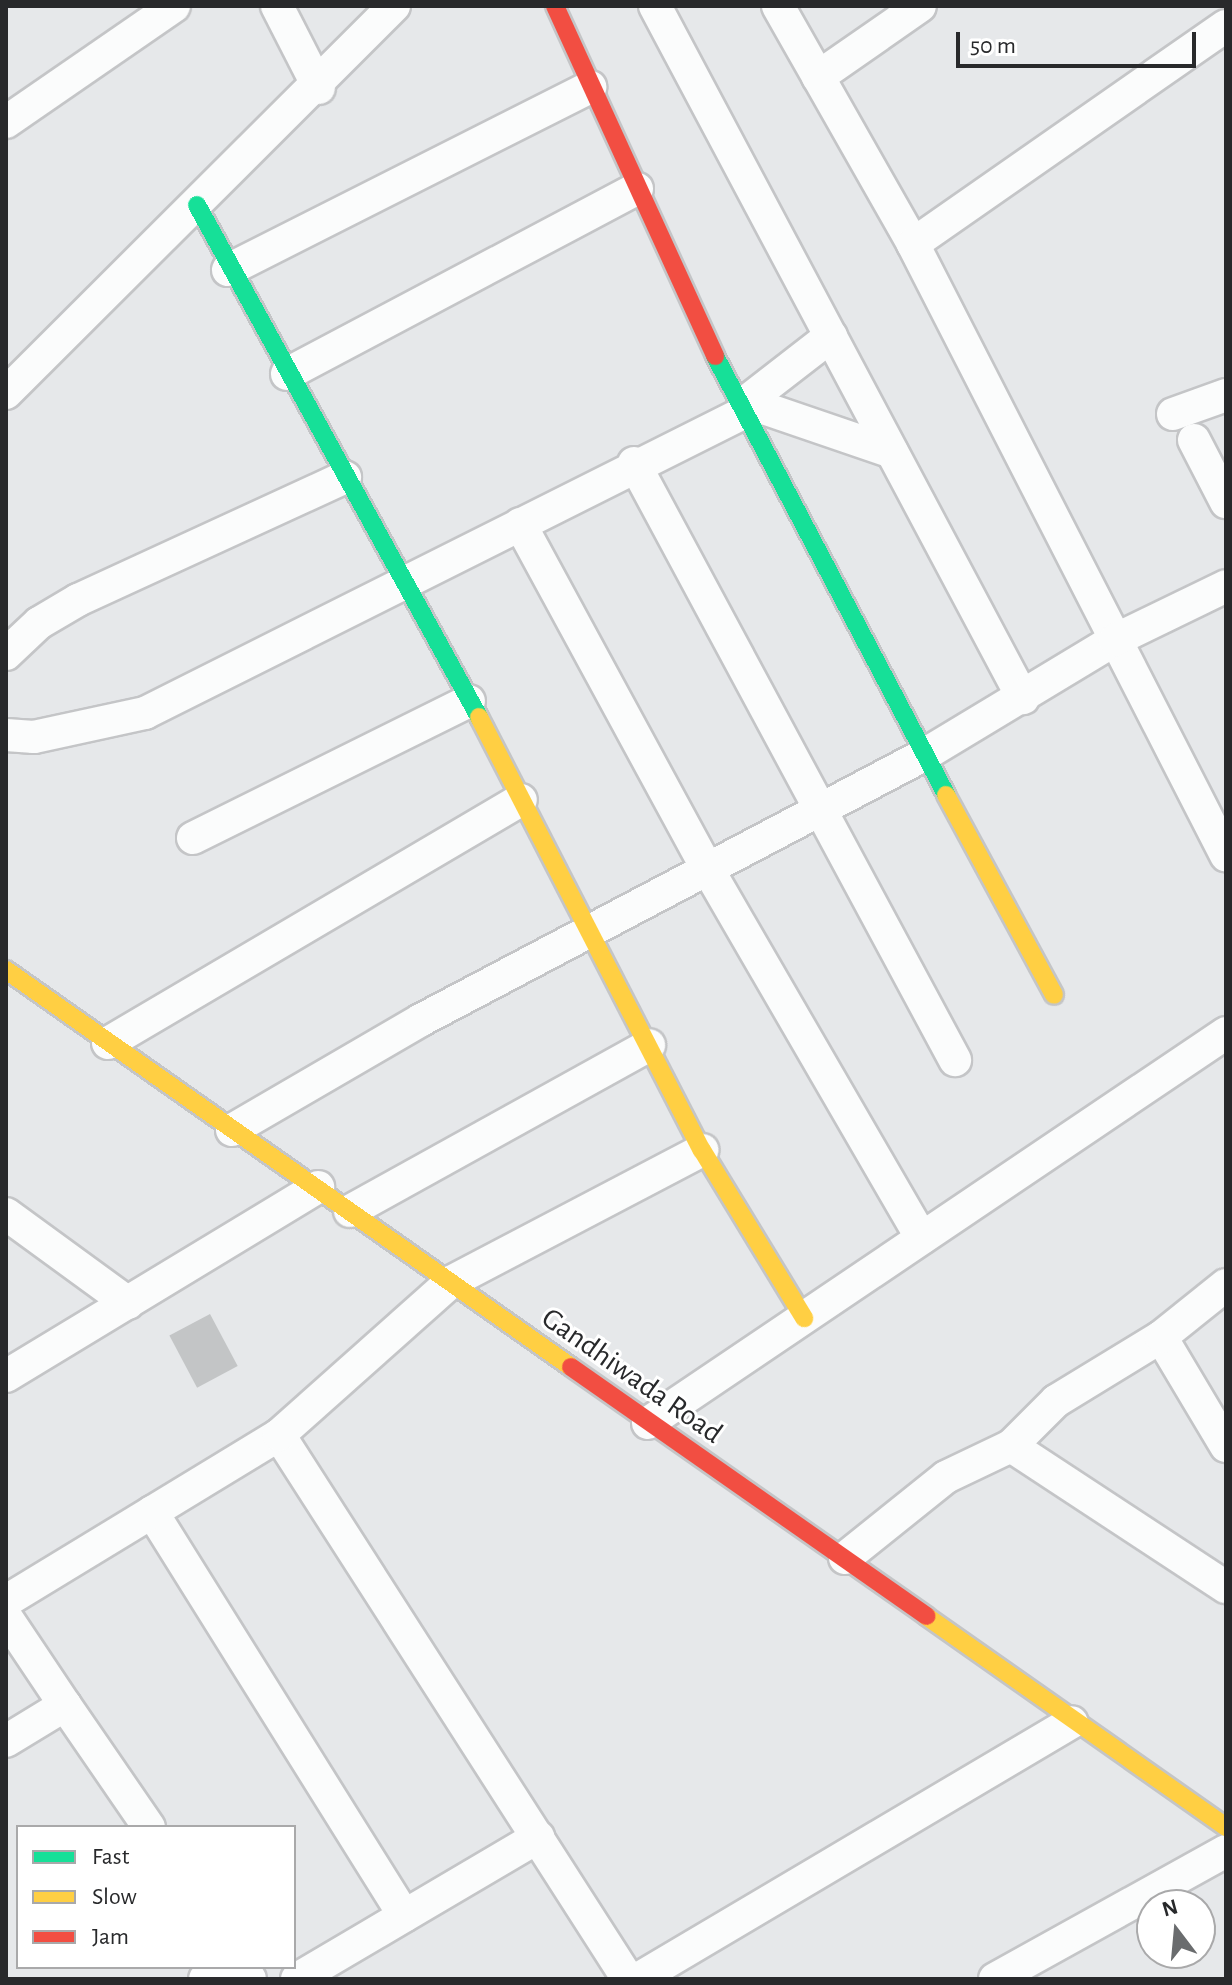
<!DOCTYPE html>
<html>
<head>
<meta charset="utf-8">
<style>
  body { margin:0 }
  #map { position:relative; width:1232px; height:1985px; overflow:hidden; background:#e6e8ea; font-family:"Alegreya Sans",sans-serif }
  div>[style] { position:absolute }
  .building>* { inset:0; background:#c3c5c6; transform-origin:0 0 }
  .roads { filter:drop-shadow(2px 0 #c4c5c7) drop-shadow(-2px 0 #c4c5c7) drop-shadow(0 2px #c4c5c7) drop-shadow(0 -2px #c4c5c7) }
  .street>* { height:32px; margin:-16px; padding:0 16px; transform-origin:16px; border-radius:16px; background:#fbfcfc }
  .fast>* { height:18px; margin:-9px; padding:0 9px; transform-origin:9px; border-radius:9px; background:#16e098 }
  .slow>* { height:18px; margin:-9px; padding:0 9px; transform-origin:9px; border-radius:9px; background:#ffcf43 }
  .jam>* { height:18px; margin:-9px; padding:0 9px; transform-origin:9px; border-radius:9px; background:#f24e42 }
  span { translate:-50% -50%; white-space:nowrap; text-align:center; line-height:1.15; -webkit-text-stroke:6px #fff; paint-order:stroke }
  .street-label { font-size:30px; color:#28292b }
  .frame { position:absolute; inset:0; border:8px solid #28292b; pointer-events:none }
  .legend { position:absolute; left:16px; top:1825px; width:280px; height:144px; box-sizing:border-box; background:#fff; border:2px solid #a9a9aa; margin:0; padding:10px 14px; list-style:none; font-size:24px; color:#28292b }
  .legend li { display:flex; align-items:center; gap:16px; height:40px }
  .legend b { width:40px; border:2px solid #a9a9aa }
  .north { position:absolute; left:1136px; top:1889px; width:80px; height:80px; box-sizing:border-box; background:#fff; border:2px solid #a9a9aa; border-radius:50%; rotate:344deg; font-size:22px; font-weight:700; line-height:32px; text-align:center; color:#28292b }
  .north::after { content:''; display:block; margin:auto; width:28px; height:36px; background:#6a6c6e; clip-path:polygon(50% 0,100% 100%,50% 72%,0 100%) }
  .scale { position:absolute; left:956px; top:32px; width:240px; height:36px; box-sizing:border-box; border:4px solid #28292b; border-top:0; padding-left:10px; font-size:24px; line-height:28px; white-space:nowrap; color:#28292b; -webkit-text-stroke:6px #fff; paint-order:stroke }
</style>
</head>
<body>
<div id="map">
  <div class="building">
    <i style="left:210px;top:1314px;width:59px;height:46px;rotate:62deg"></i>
  </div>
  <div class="roads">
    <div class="street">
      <i style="left:277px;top:6px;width:92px;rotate:62.9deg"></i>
      <i style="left:655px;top:6px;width:784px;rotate:62deg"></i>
      <i style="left:778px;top:6px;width:274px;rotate:60.4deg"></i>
      <i style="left:913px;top:244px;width:687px;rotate:62.88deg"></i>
      <i style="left:818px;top:77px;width:124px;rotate:-34.8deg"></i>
      <i style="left:6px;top:122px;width:204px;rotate:-34.6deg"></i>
      <i style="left:913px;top:244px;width:381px;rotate:-34.9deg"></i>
      <i style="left:228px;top:270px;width:406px;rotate:-26.8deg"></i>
      <i style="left:831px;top:336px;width:108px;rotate:142.2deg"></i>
      <i style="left:746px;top:402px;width:154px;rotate:18.9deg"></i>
      <i style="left:287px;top:374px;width:396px;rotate:-27.9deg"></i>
      <i style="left:6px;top:393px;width:548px;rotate:-44.93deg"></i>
      <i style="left:1173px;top:414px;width:56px;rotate:-19.7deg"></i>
      <i style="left:1194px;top:440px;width:70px;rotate:62.7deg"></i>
      <i style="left:634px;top:463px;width:678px;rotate:61.73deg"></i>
      <i style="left:520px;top:524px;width:389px;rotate:61.5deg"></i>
      <i style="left:706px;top:866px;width:430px;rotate:59.9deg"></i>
      <i style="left:6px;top:654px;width:45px;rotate:-43.2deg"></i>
      <i style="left:39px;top:623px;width:45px;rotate:-30.5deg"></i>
      <i style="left:78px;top:600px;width:294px;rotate:-24.7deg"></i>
      <i style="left:6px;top:735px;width:28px;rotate:4deg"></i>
      <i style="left:34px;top:737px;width:114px;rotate:-12.2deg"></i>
      <i style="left:145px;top:713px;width:667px;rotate:-26.64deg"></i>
      <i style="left:193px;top:838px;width:308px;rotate:-26.4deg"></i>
      <i style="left:108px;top:1043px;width:479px;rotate:-30.5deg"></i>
      <i style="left:232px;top:1130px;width:219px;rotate:-30.2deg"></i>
      <i style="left:421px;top:1020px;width:569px;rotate:-27.78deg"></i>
      <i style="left:924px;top:755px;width:223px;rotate:-31.1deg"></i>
      <i style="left:1115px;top:640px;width:123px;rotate:-25.9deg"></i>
      <i style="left:350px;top:1211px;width:342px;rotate:-29deg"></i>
      <i style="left:6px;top:1214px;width:151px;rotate:36.1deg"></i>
      <i style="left:1161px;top:1337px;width:127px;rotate:59.2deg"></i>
      <i style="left:6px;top:1376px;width:365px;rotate:-31.2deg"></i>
      <i style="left:648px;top:1423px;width:697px;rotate:-34.01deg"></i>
      <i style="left:279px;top:1435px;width:646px;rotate:57.32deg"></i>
      <i style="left:1011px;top:1446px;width:257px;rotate:33.3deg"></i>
      <i style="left:152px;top:1512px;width:476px;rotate:58deg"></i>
      <i style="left:845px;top:1558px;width:129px;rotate:-38.7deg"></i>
      <i style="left:946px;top:1477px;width:72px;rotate:-25.5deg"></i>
      <i style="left:1011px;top:1446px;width:64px;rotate:-45deg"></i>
      <i style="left:1056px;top:1401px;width:123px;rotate:-31.4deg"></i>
      <i style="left:1161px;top:1337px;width:83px;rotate:-38.7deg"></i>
      <i style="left:6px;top:1601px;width:320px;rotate:-31.3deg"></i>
      <i style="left:279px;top:1435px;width:230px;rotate:-41.7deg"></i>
      <i style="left:451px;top:1282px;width:284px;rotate:-27.7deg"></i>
      <i style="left:6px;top:1617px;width:106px;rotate:56.2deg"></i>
      <i style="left:65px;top:1705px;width:69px;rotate:148.6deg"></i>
      <i style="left:65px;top:1705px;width:148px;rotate:55.5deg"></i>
      <i style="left:242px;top:1967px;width:14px;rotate:56deg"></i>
      <i style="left:205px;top:1979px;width:22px;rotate:-32deg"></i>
      <i style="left:297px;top:1979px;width:280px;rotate:-30.5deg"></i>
      <i style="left:638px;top:1979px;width:504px;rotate:-30.63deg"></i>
      <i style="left:995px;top:1979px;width:264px;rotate:-29deg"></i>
    </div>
    <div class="fast">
      <i style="left:197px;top:205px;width:585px;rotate:61.15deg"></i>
      <i style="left:715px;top:356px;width:496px;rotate:62.2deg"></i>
    </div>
    <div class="slow">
      <i style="left:479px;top:717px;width:487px;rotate:62.8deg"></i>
      <i style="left:702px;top:1150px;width:197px;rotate:58.7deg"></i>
      <i style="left:946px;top:795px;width:227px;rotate:61.6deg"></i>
      <i style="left:6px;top:970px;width:691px;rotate:35.09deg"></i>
      <i style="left:926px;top:1616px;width:367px;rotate:35.1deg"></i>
    </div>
    <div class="jam">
      <i style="left:555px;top:6px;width:385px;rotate:65.4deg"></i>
      <i style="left:571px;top:1367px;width:434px;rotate:35deg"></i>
    </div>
  </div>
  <div class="street-label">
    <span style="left:632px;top:1376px;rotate:35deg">Gandhiwada Road</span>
  </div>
  <div class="frame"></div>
  <ul class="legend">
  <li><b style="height:10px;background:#16e098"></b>Fast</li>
  <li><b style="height:10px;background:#ffcf43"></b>Slow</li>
  <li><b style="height:10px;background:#f24e42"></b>Jam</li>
  </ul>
  <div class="north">N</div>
  <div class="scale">50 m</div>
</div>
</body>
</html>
